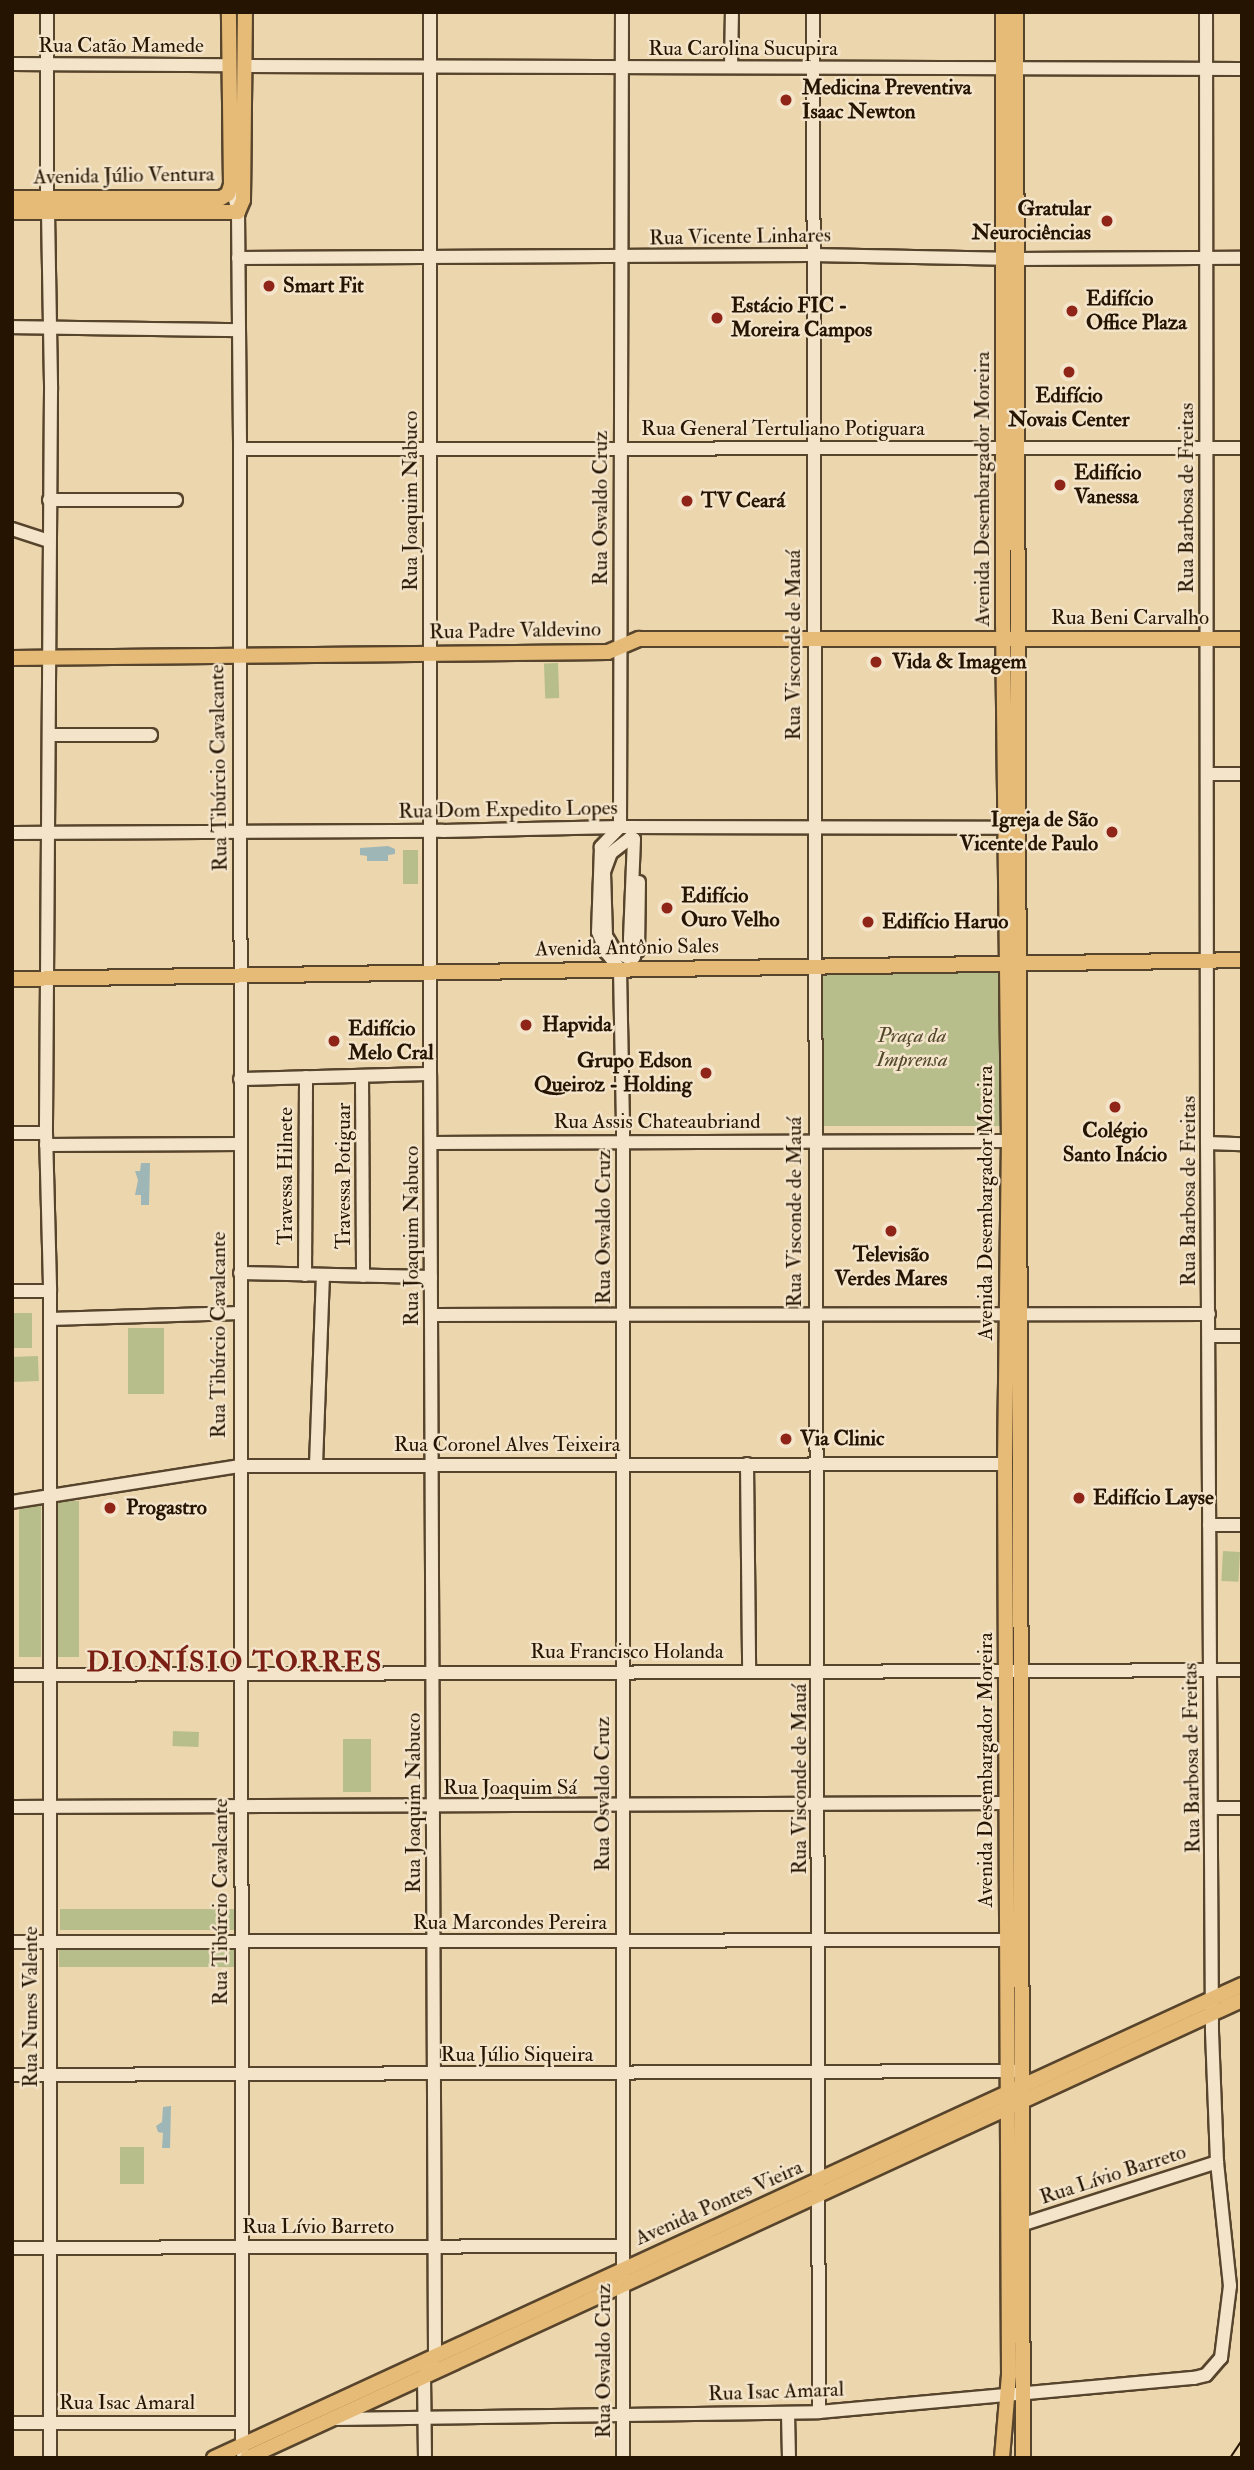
<!DOCTYPE html>
<html>
<head>
<meta charset="utf-8">
<style>
  body { margin:0 }
  #map { position:relative; width:1254px; height:2470px; overflow:hidden; background:#ecd6ae; font-family:"IM FELL Double Pica",serif }
  div>[style] { position:absolute }
  .green>* { inset:0; background:#b7be8b; transform-origin:0 0 }
  .water>* { inset:0; background:#9fb6b6 }
  .roads { filter:drop-shadow(2px 0 #57442c) drop-shadow(-2px 0 #57442c) drop-shadow(0 2px #57442c) drop-shadow(0 -2px #57442c) }
  .minor>* { height:12px; margin:-6px; padding:0 6px; transform-origin:6px; border-radius:6px; background:#f3e4ca }
  .major>* { height:14px; margin:-7px; padding:0 7px; transform-origin:7px; border-radius:7px; background:#e6bb77 }
  .tram>* { height:2px; margin:-1px; padding:0 1px; transform-origin:1px; border-radius:1px; background:#251401 }
  .dots>* { width:19px; height:19px; translate:-50% -50%; box-sizing:border-box; border:4px solid #f3e4ca; border-radius:50% }
  span { translate:-50% -50%; white-space:nowrap; text-align:center; line-height:1.15; -webkit-text-stroke:5px #f3e4ca; paint-order:stroke }
  .street-label { font-size:21px; color:#251401 }
  .poi-label { font-size:21px; color:#251401; font-weight:700 }
  .left { translate:0 -50%; text-align:left }
  .right { translate:-100% -50%; text-align:right }
  .park-label { font-size:21px; color:#51472a; font-style:italic }
  .district-label { font-size:28px; color:#7a1f14; font-weight:700; letter-spacing:2px }
  .frame { position:absolute; inset:0; border:14px solid #251401; pointer-events:none }
</style>
</head>
<body>
<div id="map">
  <div class="green">
    <i style="left:558px;top:663px;width:35px;height:14px;rotate:88deg"></i>
    <i style="left:403px;top:850px;width:15px;height:34px"></i>
    <i style="left:1002px;top:969px;width:157px;height:180px;rotate:90deg"></i>
    <i style="left:12px;top:1313px;width:20px;height:35px"></i>
    <i style="left:128px;top:1328px;width:36px;height:66px"></i>
    <i style="left:38px;top:1356px;width:25px;height:26px;rotate:88deg"></i>
    <i style="left:57px;top:1501px;width:22px;height:156px"></i>
    <i style="left:41px;top:1502px;width:155px;height:22px;rotate:90deg"></i>
    <i style="left:1223px;top:1551px;width:17px;height:30px;rotate:3deg"></i>
    <i style="left:173px;top:1731px;width:26px;height:15px;rotate:2deg"></i>
    <i style="left:343px;top:1739px;width:28px;height:53px"></i>
    <i style="left:235px;top:1909px;width:21px;height:175px;rotate:90deg"></i>
    <i style="left:59px;top:1946px;width:176px;height:21px"></i>
    <i style="left:120px;top:2147px;width:24px;height:37px"></i>
  </div>
  <div class="water">
    <i style="clip-path:polygon(388px 846px,395px 849px,395px 854px,388px 855px,388px 861px,367px 861px,367px 856px,360px 855px,360px 848px)"></i>
    <i style="clip-path:polygon(141px 1163px,150px 1163px,149px 1205px,141px 1205px,141px 1195px,135px 1195px,138px 1180px,135px 1171px,140px 1171px)"></i>
    <i style="clip-path:polygon(171px 2106px,170px 2148px,162px 2148px,163px 2133px,158px 2132px,156px 2126px,162px 2122px,163px 2107px)"></i>
  </div>
  <div class="roads">
    <div class="minor">
      <i style="left:47px;top:12px;width:187px;rotate:90deg"></i>
      <i style="left:813px;top:12px;width:2400px;rotate:89.86deg"></i>
      <i style="left:12px;top:64px;width:218px;rotate:0.3deg"></i>
      <i style="left:245px;top:66px;width:997px;rotate:0.17deg"></i>
      <i style="left:731px;top:67px;width:55px;rotate:-89deg"></i>
      <i style="left:231px;top:185px;width:28px;rotate:75deg"></i>
      <i style="left:238px;top:212px;width:237px;rotate:89.5deg"></i>
      <i style="left:240px;top:449px;width:2003px;rotate:89.94deg"></i>
      <i style="left:48px;top:212px;width:178px;rotate:89deg"></i>
      <i style="left:51px;top:390px;width:743px;rotate:90.39deg"></i>
      <i style="left:46px;top:1133px;width:158px;rotate:88.5deg"></i>
      <i style="left:50px;top:1291px;width:1167px;rotate:90deg"></i>
      <i style="left:238px;top:258px;width:574px;rotate:-0.3deg"></i>
      <i style="left:812px;top:255px;width:205px;rotate:1.1deg"></i>
      <i style="left:1017px;top:259px;width:225px;rotate:-0.3deg"></i>
      <i style="left:12px;top:327px;width:226px;rotate:0.8deg"></i>
      <i style="left:240px;top:449px;width:1002px;rotate:-0.06deg"></i>
      <i style="left:49px;top:500px;width:127px"></i>
      <i style="left:12px;top:529px;width:38px;rotate:18deg"></i>
      <i style="left:49px;top:735px;width:102px"></i>
      <i style="left:1208px;top:774px;width:34px"></i>
      <i style="left:620px;top:827px;width:28px;rotate:134deg"></i>
      <i style="left:601px;top:847px;width:85px;rotate:92deg"></i>
      <i style="left:598px;top:932px;width:22px;rotate:68deg"></i>
      <i style="left:606px;top:952px;width:22px;rotate:51deg"></i>
      <i style="left:620px;top:969px;width:154px;rotate:88.9deg"></i>
      <i style="left:623px;top:1123px;width:1335px;rotate:90deg"></i>
      <i style="left:620px;top:827px;width:815px;rotate:-89.86deg"></i>
      <i style="left:12px;top:833px;width:431px;rotate:-0.3deg"></i>
      <i style="left:443px;top:831px;width:177px;rotate:-1.3deg"></i>
      <i style="left:620px;top:827px;width:385px;rotate:0.1deg"></i>
      <i style="left:630px;top:838px;width:4px;rotate:14deg"></i>
      <i style="left:634px;top:839px;width:100px;rotate:92.3deg"></i>
      <i style="left:630px;top:939px;width:18px;rotate:77deg"></i>
      <i style="left:634px;top:957px;width:4px;rotate:153deg"></i>
      <i style="left:630px;top:959px;width:17px;rotate:-152deg"></i>
      <i style="left:615px;top:951px;width:17px;rotate:-121deg"></i>
      <i style="left:606px;top:936px;width:64px;rotate:-91.8deg"></i>
      <i style="left:604px;top:872px;width:20px;rotate:-70deg"></i>
      <i style="left:611px;top:853px;width:24px;rotate:-38deg"></i>
      <i style="left:638px;top:951px;width:69px;rotate:-89.2deg"></i>
      <i style="left:362px;top:1076px;width:200px;rotate:89.7deg"></i>
      <i style="left:240px;top:1079px;width:190px;rotate:-1.5deg"></i>
      <i style="left:12px;top:1133px;width:34px"></i>
      <i style="left:431px;top:1143px;width:578px;rotate:-0.2deg"></i>
      <i style="left:1207px;top:1143px;width:35px;rotate:2deg"></i>
      <i style="left:46px;top:1145px;width:194px;rotate:-0.3deg"></i>
      <i style="left:240px;top:1273px;width:191px;rotate:1.2deg"></i>
      <i style="left:305px;top:1275px;width:198px;rotate:-89.7deg"></i>
      <i style="left:12px;top:1291px;width:38px"></i>
      <i style="left:431px;top:1315px;width:778px;rotate:-0.07deg"></i>
      <i style="left:50px;top:1319px;width:190px;rotate:-1.8deg"></i>
      <i style="left:1210px;top:1336px;width:32px"></i>
      <i style="left:747px;top:1464px;width:207px;rotate:89.4deg"></i>
      <i style="left:316px;top:1465px;width:190px;rotate:-87.9deg"></i>
      <i style="left:12px;top:1502px;width:230px;rotate:-9deg"></i>
      <i style="left:239px;top:1466px;width:766px;rotate:-0.15deg"></i>
      <i style="left:1209px;top:1525px;width:33px"></i>
      <i style="left:12px;top:1675px;width:1230px;rotate:-0.23deg"></i>
      <i style="left:12px;top:1807px;width:995px;rotate:-0.23deg"></i>
      <i style="left:1212px;top:1808px;width:30px"></i>
      <i style="left:12px;top:1942px;width:996px;rotate:-0.12deg"></i>
      <i style="left:12px;top:2075px;width:1004px;rotate:-0.23deg"></i>
      <i style="left:1021px;top:2225px;width:206px;rotate:-17.8deg"></i>
      <i style="left:12px;top:2248px;width:611px;rotate:-0.19deg"></i>
      <i style="left:788px;top:2414px;width:44px;rotate:88.7deg"></i>
      <i style="left:334px;top:2419px;width:485px;rotate:-0.8deg"></i>
      <i style="left:819px;top:2412px;width:377px;rotate:-5.2deg"></i>
      <i style="left:1194px;top:2378px;width:12px;rotate:-14deg"></i>
      <i style="left:1206px;top:2375px;width:23px;rotate:-49deg"></i>
      <i style="left:1221px;top:2358px;width:73px;rotate:-82.9deg"></i>
      <i style="left:1230px;top:2286px;width:125px;rotate:-96deg"></i>
      <i style="left:1217px;top:2162px;width:131px;rotate:-92.2deg"></i>
      <i style="left:1212px;top:2031px;width:888px;rotate:-90.32deg"></i>
      <i style="left:1207px;top:1143px;width:1131px;rotate:-90.05deg"></i>
      <i style="left:12px;top:2423px;width:229px"></i>
      <i style="left:425px;top:2458px;width:81px;rotate:-90.7deg"></i>
      <i style="left:424px;top:2377px;width:25px;rotate:-63deg"></i>
      <i style="left:435px;top:2355px;width:1281px;rotate:-90.22deg"></i>
      <i style="left:430px;top:1074px;width:1062px;rotate:-90deg"></i>
    </div>
    <div class="major">
      <i style="left:1016px;top:12px;width:2446px;rotate:89.84deg"></i>
      <i style="left:12px;top:198px;width:209px"></i>
      <i style="left:221px;top:198px;width:8px;rotate:-30deg"></i>
      <i style="left:228px;top:194px;width:9px;rotate:-72deg"></i>
      <i style="left:231px;top:185px;width:173px;rotate:-90.7deg"></i>
      <i style="left:12px;top:212px;width:226px"></i>
      <i style="left:238px;top:212px;width:13px;rotate:-67deg"></i>
      <i style="left:243px;top:200px;width:188px;rotate:-89.4deg"></i>
      <i style="left:12px;top:658px;width:596px;rotate:-0.58deg"></i>
      <i style="left:608px;top:652px;width:34px;rotate:-23deg"></i>
      <i style="left:639px;top:639px;width:603px"></i>
      <i style="left:12px;top:979px;width:1230px;rotate:-0.88deg"></i>
      <i style="left:214px;top:2458px;width:1132px;rotate:-24.71deg"></i>
      <i style="left:247px;top:2458px;width:1095px;rotate:-24.72deg"></i>
      <i style="left:1002px;top:2458px;width:83px;rotate:-85.2deg"></i>
      <i style="left:1009px;top:2375px;width:911px;rotate:-90.25deg"></i>
      <i style="left:1005px;top:1464px;width:323px;rotate:-89.3deg"></i>
      <i style="left:1009px;top:1141px;width:517px;rotate:-90.66deg"></i>
      <i style="left:1003px;top:624px;width:612px;rotate:-90deg"></i>
    </div>
  </div>
  <div class="tram">
    <i style="left:1230px;top:2458px;width:22px;rotate:-56deg"></i>
  </div>
  <div class="dots">
    <i style="left:786px;top:100px;background:#8f2418"></i>
    <i style="left:1107px;top:221px;background:#8f2418"></i>
    <i style="left:269px;top:286px;background:#8f2418"></i>
    <i style="left:1072px;top:311px;background:#8f2418"></i>
    <i style="left:717px;top:318px;background:#8f2418"></i>
    <i style="left:1069px;top:372px;background:#8f2418"></i>
    <i style="left:1060px;top:485px;background:#8f2418"></i>
    <i style="left:687px;top:501px;background:#8f2418"></i>
    <i style="left:876px;top:662px;background:#8f2418"></i>
    <i style="left:1112px;top:832px;background:#8f2418"></i>
    <i style="left:667px;top:908px;background:#8f2418"></i>
    <i style="left:868px;top:922px;background:#8f2418"></i>
    <i style="left:526px;top:1025px;background:#8f2418"></i>
    <i style="left:334px;top:1041px;background:#8f2418"></i>
    <i style="left:706px;top:1073px;background:#8f2418"></i>
    <i style="left:1115px;top:1107px;background:#8f2418"></i>
    <i style="left:891px;top:1231px;background:#8f2418"></i>
    <i style="left:786px;top:1439px;background:#8f2418"></i>
    <i style="left:1079px;top:1498px;background:#8f2418"></i>
    <i style="left:110px;top:1508px;background:#8f2418"></i>
  </div>
  <div class="street-label">
    <span style="left:121px;top:46px">Rua Catão Mamede</span>
    <span style="left:743px;top:49px">Rua Carolina Sucupira</span>
    <span style="left:124px;top:176px;rotate:-1deg">Avenida Júlio Ventura</span>
    <span style="left:740px;top:237px;rotate:-1deg">Rua Vicente Linhares</span>
    <span style="left:783px;top:429px">Rua General Tertuliano Potiguara</span>
    <span style="left:983px;top:489px;rotate:-90deg">Avenida Desembargador Moreira</span>
    <span style="left:1187px;top:498px;rotate:-90deg">Rua Barbosa de Freitas</span>
    <span style="left:411px;top:501px;rotate:-90deg">Rua Joaquim Nabuco</span>
    <span style="left:601px;top:508px;rotate:-90deg">Rua Osvaldo Cruz</span>
    <span style="left:1130px;top:618px">Rua Beni Carvalho</span>
    <span style="left:515px;top:631px;rotate:-1deg">Rua Padre Valdevino</span>
    <span style="left:794px;top:645px;rotate:-90deg">Rua Visconde de Mauá</span>
    <span style="left:219px;top:768px;rotate:-91deg">Rua Tibúrcio Cavalcante</span>
    <span style="left:508px;top:810px;rotate:-1deg">Rua Dom Expedito Lopes</span>
    <span style="left:627px;top:948px;rotate:-1deg">Avenida Antônio Sales</span>
    <span style="left:657px;top:1122px">Rua Assis Chateaubriand</span>
    <span style="left:286px;top:1176px;rotate:-90deg">Travessa Hilnete</span>
    <span style="left:344px;top:1176px;rotate:-90deg">Travessa Potiguar</span>
    <span style="left:1189px;top:1191px;rotate:-90deg">Rua Barbosa de Freitas</span>
    <span style="left:986px;top:1203px;rotate:-90deg">Avenida Desembargador Moreira</span>
    <span style="left:795px;top:1212px;rotate:-90deg">Rua Visconde de Mauá</span>
    <span style="left:604px;top:1227px;rotate:-90deg">Rua Osvaldo Cruz</span>
    <span style="left:412px;top:1236px;rotate:-90deg">Rua Joaquim Nabuco</span>
    <span style="left:219px;top:1335px;rotate:-90deg">Rua Tibúrcio Cavalcante</span>
    <span style="left:507px;top:1445px">Rua Coronel Alves Teixeira</span>
    <span style="left:627px;top:1652px">Rua Francisco Holanda</span>
    <span style="left:1192px;top:1758px;rotate:-91deg">Rua Barbosa de Freitas</span>
    <span style="left:986px;top:1770px;rotate:-90deg">Avenida Desembargador Moreira</span>
    <span style="left:800px;top:1779px;rotate:-90deg">Rua Visconde de Mauá</span>
    <span style="left:510px;top:1788px">Rua Joaquim Sá</span>
    <span style="left:603px;top:1794px;rotate:-90deg">Rua Osvaldo Cruz</span>
    <span style="left:414px;top:1803px;rotate:-90deg">Rua Joaquim Nabuco</span>
    <span style="left:221px;top:1902px;rotate:-90deg">Rua Tibúrcio Cavalcante</span>
    <span style="left:510px;top:1923px">Rua Marcondes Pereira</span>
    <span style="left:31px;top:2007px;rotate:-90deg">Rua Nunes Valente</span>
    <span style="left:517px;top:2055px">Rua Júlio Siqueira</span>
    <span style="left:1113px;top:2175px;rotate:-18deg">Rua Lívio Barreto</span>
    <span style="left:719px;top:2203px;rotate:-24deg">Avenida Pontes Vieira</span>
    <span style="left:318px;top:2227px">Rua Lívio Barreto</span>
    <span style="left:604px;top:2361px;rotate:-90deg">Rua Osvaldo Cruz</span>
    <span style="left:776px;top:2392px;rotate:-2deg">Rua Isac Amaral</span>
    <span style="left:127px;top:2403px">Rua Isac Amaral</span>
  </div>
  <div class="poi-label">
    <span class="left" style="left:802px;top:100px">Medicina Preventiva<br>Isaac Newton</span>
    <span class="right" style="left:1091px;top:221px">Gratular<br>Neurociências</span>
    <span class="left" style="left:283px;top:286px">Smart Fit</span>
    <span class="left" style="left:1086px;top:311px">Edifício<br>Office Plaza</span>
    <span class="left" style="left:731px;top:318px">Estácio FIC -<br>Moreira Campos</span>
    <span style="left:1069px;top:408px">Edifício<br>Novais Center</span>
    <span class="left" style="left:1074px;top:485px">Edifício<br>Vanessa</span>
    <span class="left" style="left:701px;top:501px">TV Ceará</span>
    <span class="left" style="left:892px;top:662px">Vida &amp; Imagem</span>
    <span class="right" style="left:1098px;top:832px">Igreja de São<br>Vicente de Paulo</span>
    <span class="left" style="left:681px;top:908px">Edifício<br>Ouro Velho</span>
    <span class="left" style="left:882px;top:922px">Edifício Haruo</span>
    <span class="left" style="left:542px;top:1025px">Hapvida</span>
    <span class="left" style="left:348px;top:1041px">Edifício<br>Melo Cral</span>
    <span class="right" style="left:692px;top:1073px">Grupo Edson<br>Queiroz - Holding</span>
    <span style="left:1115px;top:1143px">Colégio<br>Santo Inácio</span>
    <span style="left:891px;top:1267px">Televisão<br>Verdes Mares</span>
    <span class="left" style="left:800px;top:1439px">Via Clinic</span>
    <span class="left" style="left:1093px;top:1498px">Edifício Layse</span>
    <span class="left" style="left:126px;top:1508px">Progastro</span>
  </div>
  <div class="park-label">
    <span style="left:912px;top:1048px">Praça da<br>Imprensa</span>
  </div>
  <div class="district-label">
    <span style="left:235px;top:1663px">DIONÍSIO TORRES</span>
  </div>
  <div class="frame"></div>
</div>
</body>
</html>
